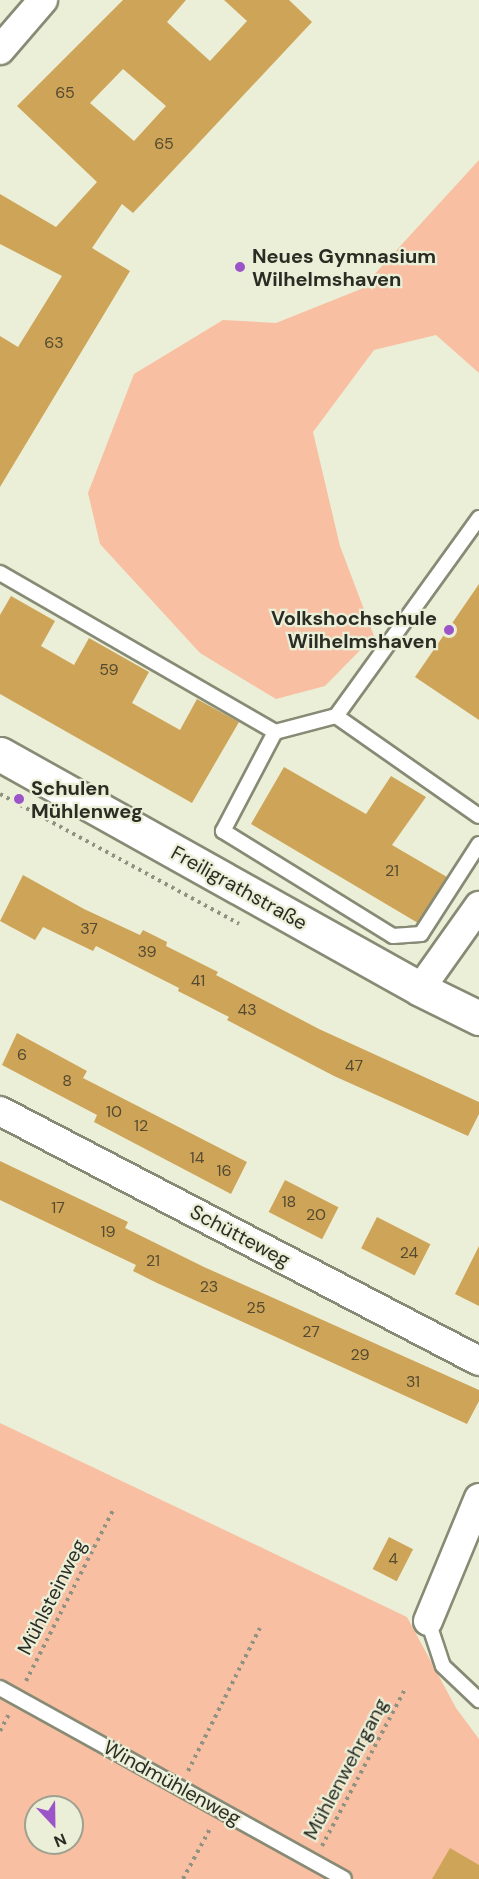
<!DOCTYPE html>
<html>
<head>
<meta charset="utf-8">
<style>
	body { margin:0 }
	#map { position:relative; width:479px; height:1879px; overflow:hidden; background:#ebefd7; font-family:"DM Sans",sans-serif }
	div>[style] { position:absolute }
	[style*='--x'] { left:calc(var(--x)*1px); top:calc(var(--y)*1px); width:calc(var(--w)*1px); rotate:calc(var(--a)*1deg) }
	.green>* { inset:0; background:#f8bfa2 }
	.building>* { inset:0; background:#cea558; transform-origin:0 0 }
	.path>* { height:4px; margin-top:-2px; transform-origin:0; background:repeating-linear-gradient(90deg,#8f9281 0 3px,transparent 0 7.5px) }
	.roads { filter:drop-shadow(2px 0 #878b75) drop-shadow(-2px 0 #878b75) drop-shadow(0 2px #878b75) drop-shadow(0 -2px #878b75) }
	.service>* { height:14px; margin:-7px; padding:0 7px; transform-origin:7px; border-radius:7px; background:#fff }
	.minor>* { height:28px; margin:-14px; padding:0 14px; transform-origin:14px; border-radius:14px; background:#fff }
	.tertiary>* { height:33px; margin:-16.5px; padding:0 16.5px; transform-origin:16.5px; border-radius:16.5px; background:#fff }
	.dots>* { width:16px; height:16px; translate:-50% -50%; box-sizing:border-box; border:3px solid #ebefd7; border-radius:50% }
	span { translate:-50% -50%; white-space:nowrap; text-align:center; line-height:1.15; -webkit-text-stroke:4.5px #ebefd7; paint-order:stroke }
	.number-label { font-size:16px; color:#544a30 }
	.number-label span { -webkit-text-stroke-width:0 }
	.poi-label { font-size:20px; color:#2b2c23; font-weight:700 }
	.left { translate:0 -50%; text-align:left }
	.right { translate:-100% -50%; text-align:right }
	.street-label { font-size:20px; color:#2b2c23 }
	.north { position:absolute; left:24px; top:1795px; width:60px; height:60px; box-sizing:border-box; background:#ebefd7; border:2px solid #9ea18f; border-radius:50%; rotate:158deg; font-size:16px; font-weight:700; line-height:24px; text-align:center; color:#2b2c23 }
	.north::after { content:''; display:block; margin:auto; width:21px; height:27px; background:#9b55c8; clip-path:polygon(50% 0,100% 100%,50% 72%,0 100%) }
</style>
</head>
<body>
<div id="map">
	<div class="green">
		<div style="clip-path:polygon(479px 160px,479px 373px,436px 335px,374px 350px,313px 432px,340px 546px,374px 636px,325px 686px,276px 699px,200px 653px,100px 544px,88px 493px,134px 374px,223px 320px,276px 323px,361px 289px)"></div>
		<div style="clip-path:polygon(evenodd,0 1423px,407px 1617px,456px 1708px,479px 1739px,479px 1879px,0 1879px,0 1423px,36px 1807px,72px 1807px,72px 1843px,36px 1843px,36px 1807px)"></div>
	</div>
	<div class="building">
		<div style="clip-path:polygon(evenodd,123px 0,186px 0,167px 22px,210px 61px,247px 21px,224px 0,289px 0,312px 22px,133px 213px,122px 204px,92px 248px,130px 271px,0 487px,0 336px,18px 347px,62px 276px,0 244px,0 194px,56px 227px,97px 182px,17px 106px,123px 0,123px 69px,166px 106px,134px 141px,90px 103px,123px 69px)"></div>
		<div style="clip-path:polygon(479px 584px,479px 720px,415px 677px)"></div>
		<div style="clip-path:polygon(11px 596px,55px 621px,41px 646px,74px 665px,89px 638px,149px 672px,132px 703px,180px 730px,197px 699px,239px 722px,192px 803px,0 694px,0 615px)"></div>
		<div style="clip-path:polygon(284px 767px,366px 814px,391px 776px,426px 797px,392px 845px,447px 877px,418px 923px,251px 824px)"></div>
		<div style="clip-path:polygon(23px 875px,84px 909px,140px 935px,143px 930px,167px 942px,166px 946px,218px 972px,216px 975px,319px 1029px,479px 1102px,479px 1114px,468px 1136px,334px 1076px,227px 1020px,229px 1017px,178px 991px,179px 988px,96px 946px,93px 951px,43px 927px,35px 940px,0 921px)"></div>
		<div style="clip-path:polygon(17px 1033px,87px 1071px,83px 1078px,247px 1162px,231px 1194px,94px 1122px,97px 1115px,2px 1065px)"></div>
		<div style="clip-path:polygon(0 1161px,128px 1222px,125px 1228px,204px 1267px,479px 1390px,479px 1401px,467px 1424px,157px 1283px,133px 1271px,136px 1265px,0 1200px)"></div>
		<div style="left:285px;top:1180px;width:60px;height:36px;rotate:27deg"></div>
		<div style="left:377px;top:1217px;width:60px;height:35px;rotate:27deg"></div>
		<div style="clip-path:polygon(479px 1246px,479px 1306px,455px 1294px)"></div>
		<div style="left:389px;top:1537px;width:27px;height:36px;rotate:27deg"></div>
		<div style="clip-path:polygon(450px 1848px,479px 1865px,479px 1879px,432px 1879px)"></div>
	</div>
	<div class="path">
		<div style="--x:0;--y:794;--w:272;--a:28.5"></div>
		<div style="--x:26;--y:1681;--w:194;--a:-63"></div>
		<div style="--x:0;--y:1731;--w:19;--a:-62"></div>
		<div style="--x:188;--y:1771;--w:160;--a:-63.3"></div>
		<div style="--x:322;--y:1846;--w:178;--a:-62.1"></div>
		<div style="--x:183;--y:1879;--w:59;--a:-61.7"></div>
	</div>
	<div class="roads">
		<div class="service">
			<div style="--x:479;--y:518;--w:244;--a:125.8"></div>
			<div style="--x:336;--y:716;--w:174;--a:35"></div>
			<div style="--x:0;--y:573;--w:318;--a:30"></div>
			<div style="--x:275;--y:732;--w:112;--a:117.7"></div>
			<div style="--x:223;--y:831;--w:200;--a:31.7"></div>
			<div style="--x:393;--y:936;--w:28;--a:-4"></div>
			<div style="--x:421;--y:934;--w:107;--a:-57.2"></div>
			<div style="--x:275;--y:732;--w:63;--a:-14.7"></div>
			<div style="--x:428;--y:1621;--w:47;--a:71.6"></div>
			<div style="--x:443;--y:1666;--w:50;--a:43.4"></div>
			<div style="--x:0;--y:1688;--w:393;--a:29"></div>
		</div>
		<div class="minor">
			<div style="--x:0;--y:50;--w:66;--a:-49.3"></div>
			<div style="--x:420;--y:989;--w:102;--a:-54.6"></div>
			<div style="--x:0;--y:1111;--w:540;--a:27.56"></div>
			<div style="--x:428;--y:1621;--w:133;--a:-67.5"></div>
		</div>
		<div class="tertiary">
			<div style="--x:0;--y:754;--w:481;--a:29.2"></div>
			<div style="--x:420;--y:989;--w:66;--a:26.2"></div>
		</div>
	</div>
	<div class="dots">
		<div style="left:240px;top:267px;background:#9b55c8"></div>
		<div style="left:449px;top:630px;background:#9b55c8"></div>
		<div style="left:19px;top:799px;background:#9b55c8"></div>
	</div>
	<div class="number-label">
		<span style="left:65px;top:93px">65</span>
		<span style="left:164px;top:144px">65</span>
		<span style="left:54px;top:343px">63</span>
		<span style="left:109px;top:670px">59</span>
		<span style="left:392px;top:871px">21</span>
		<span style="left:89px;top:929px">37</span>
		<span style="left:147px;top:952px">39</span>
		<span style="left:198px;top:981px">41</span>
		<span style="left:247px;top:1010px">43</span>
		<span style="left:22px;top:1055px">6</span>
		<span style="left:354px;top:1066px">47</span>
		<span style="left:67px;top:1081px">8</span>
		<span style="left:114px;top:1112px">10</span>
		<span style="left:141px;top:1126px">12</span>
		<span style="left:197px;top:1158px">14</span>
		<span style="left:224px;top:1171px">16</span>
		<span style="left:289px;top:1202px">18</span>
		<span style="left:58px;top:1208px">17</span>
		<span style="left:316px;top:1215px">20</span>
		<span style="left:108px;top:1232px">19</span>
		<span style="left:409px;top:1253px">24</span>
		<span style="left:153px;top:1261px">21</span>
		<span style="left:209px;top:1287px">23</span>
		<span style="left:256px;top:1308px">25</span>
		<span style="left:311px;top:1332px">27</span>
		<span style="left:360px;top:1355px">29</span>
		<span style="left:413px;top:1382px">31</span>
		<span style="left:393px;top:1559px">4</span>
	</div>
	<div class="poi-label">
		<span class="left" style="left:252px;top:268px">Neues Gymnasium<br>Wilhelmshaven</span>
		<span class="right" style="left:437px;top:630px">Volkshochschule<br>Wilhelmshaven</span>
		<span class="left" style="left:31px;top:800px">Schulen<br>Mühlenweg</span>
	</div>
	<div class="street-label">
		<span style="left:239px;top:888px;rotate:29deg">Freiligrathstraße</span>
		<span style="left:240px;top:1236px;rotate:28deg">Schütteweg</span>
		<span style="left:52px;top:1597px;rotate:-63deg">Mühlsteinweg</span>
		<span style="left:346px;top:1769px;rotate:-62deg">Mühlenwehrgang</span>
		<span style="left:172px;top:1783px;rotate:29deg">Windmühlenweg</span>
	</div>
	<div class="north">N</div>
</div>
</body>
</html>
